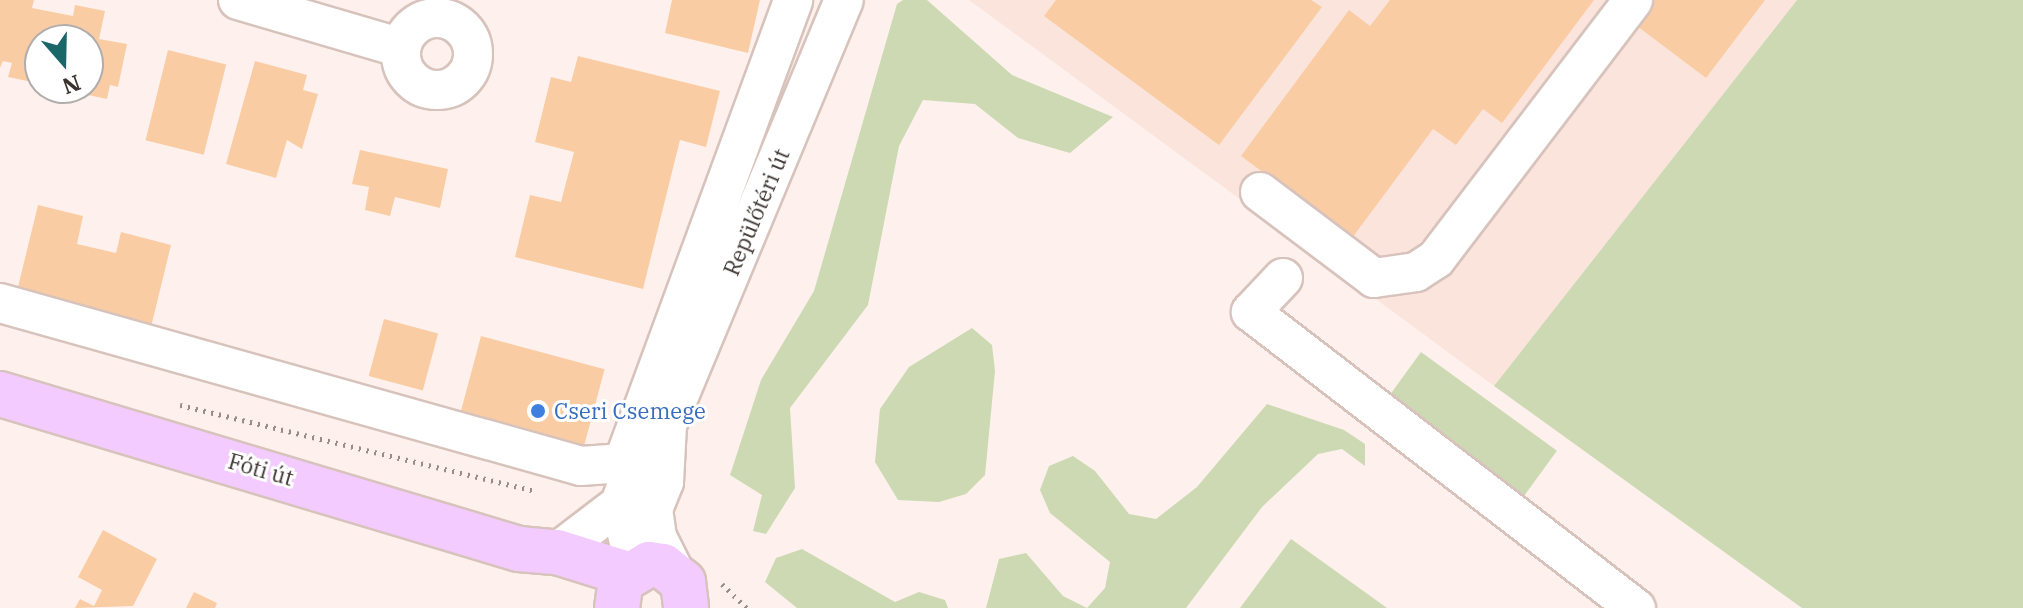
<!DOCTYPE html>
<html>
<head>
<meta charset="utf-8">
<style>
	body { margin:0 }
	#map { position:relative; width:2023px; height:608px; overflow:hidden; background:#fef1ed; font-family:"IBM Plex Serif",serif }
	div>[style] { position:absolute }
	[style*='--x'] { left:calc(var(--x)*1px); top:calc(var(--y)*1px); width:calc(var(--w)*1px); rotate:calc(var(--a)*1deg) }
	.built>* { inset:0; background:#fbe4db }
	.green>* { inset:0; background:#ccd9b2; transform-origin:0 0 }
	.building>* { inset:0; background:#facca3; transform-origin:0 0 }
	.path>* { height:5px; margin-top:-2.5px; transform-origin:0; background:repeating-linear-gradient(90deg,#968c88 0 2px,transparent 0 8px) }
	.roads { filter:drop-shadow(2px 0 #d7c3bc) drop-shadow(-2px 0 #d7c3bc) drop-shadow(0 2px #d7c3bc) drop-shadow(0 -2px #d7c3bc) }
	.minor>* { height:38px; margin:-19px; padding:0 19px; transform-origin:19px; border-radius:19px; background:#fff }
	.minor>.ring { margin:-19px; padding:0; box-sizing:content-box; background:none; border:38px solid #fff; border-radius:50% }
	.major>* { height:44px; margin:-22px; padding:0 22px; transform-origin:22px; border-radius:22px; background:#f3cbff }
	.dots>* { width:22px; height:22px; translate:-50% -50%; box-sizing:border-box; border:4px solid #fff; border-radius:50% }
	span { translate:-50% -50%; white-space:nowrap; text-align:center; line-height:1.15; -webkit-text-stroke:6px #fff; paint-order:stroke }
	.street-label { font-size:22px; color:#3a322f }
	.shop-label { font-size:22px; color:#366cbe }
	.left { translate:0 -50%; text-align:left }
	.north { position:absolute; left:24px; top:24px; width:80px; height:80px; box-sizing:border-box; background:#fff; border:2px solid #b0adac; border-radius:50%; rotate:160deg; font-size:22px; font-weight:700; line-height:32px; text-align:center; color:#3a322f }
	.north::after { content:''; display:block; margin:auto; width:28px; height:36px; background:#1a676a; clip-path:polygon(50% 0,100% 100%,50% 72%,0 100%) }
</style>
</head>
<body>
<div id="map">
	<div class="built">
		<div style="clip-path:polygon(969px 0,1797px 0,1494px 386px)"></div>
	</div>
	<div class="green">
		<div style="clip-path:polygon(903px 0,927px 0,1012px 75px,1113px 117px,1070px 153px,1018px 138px,975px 104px,923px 100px,899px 146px,868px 305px,790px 408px,795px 488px,766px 534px,753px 531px,762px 495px,730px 475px,761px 380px,814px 291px,897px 4px)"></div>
		<div style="clip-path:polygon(1797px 0,2023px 0,2023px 608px,1802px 608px,1494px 386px)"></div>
		<div style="clip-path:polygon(972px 328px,992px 345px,995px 371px,985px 475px,966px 494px,939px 502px,898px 500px,875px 462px,880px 409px,909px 367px)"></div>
		<div style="left:1421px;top:352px;width:168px;height:67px;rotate:36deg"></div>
		<div style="clip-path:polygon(1267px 404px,1344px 430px,1365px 444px,1365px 466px,1342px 449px,1318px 454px,1262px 507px,1186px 608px,986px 608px,999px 559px,1026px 553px,1063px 596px,1087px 608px,1105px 588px,1110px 562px,1050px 513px,1040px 490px,1049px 466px,1073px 456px,1095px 471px,1129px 514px,1156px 519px,1197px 487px)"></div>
		<div style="clip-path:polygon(1291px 539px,1387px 608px,1240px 608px)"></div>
		<div style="clip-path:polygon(802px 549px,895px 602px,919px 592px,945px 600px,948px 608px,797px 608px,765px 582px,776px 558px)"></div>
	</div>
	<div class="building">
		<div style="clip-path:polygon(0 0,34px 0,32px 8px,73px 16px,75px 5px,105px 11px,99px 39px,127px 44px,118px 87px,110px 85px,107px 99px,88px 95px,88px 40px,40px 40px,37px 83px,8px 77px,12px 63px,3px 61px,0 68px)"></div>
		<div style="clip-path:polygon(672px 0,760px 0,748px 53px,665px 33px)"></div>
		<div style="clip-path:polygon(1056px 0,1311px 0,1322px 7px,1219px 145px,1044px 16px)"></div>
		<div style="clip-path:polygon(1390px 0,1594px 0,1502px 123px,1483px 109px,1456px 145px,1433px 129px,1352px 238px,1241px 156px,1349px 10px,1370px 26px)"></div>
		<div style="clip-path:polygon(1650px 0,1765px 0,1706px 78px,1633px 23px)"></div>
		<div style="left:168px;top:50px;width:60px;height:93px;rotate:14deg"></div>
		<div style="clip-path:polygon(578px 56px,720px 91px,706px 147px,680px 140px,643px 289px,515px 257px,530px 195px,561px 202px,574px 152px,535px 142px,551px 77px,571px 82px)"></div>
		<div style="clip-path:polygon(255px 61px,307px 75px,303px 90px,318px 94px,302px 149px,287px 140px,276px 178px,226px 164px)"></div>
		<div style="clip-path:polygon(360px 150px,448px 169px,440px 208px,395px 197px,390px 216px,365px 210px,369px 187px,352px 184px)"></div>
		<div style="clip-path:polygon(38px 205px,83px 216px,77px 244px,116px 253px,121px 232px,171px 245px,151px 327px,16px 295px)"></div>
		<div style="left:384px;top:319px;width:56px;height:59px;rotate:15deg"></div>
		<div style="left:481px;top:336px;width:128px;height:82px;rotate:15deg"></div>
		<div style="clip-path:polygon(103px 530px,157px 559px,133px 606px,75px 608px,80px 599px,94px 606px,102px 590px,78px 577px)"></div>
		<div style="clip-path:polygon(194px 592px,217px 603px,215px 608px,186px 608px)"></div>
	</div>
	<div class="path">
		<div style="--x:180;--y:405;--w:365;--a:13.6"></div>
		<div style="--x:722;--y:584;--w:35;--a:44"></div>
	</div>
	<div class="roads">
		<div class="minor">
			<div style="--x:238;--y:0;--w:168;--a:16.3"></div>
			<div class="ring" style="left:401px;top:18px;width:34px;height:34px"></div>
			<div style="--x:1260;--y:192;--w:143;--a:37"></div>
			<div style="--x:1374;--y:278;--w:42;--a:-8.1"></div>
			<div style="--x:1416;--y:272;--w:24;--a:-33"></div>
			<div style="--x:1436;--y:259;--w:325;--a:-52.7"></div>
			<div style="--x:1283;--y:278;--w:47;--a:133.3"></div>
			<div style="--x:1251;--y:312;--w:486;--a:37.6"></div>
			<div style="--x:0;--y:303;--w:603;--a:15.67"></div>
			<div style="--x:581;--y:466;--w:42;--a:-4.1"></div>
			<div style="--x:623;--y:463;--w:493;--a:-69.8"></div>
			<div style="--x:667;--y:425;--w:57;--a:93"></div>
			<div style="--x:664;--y:482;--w:29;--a:112"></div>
			<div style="--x:653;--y:509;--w:28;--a:82"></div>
			<div style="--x:657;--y:537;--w:40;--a:63.4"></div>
			<div style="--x:557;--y:552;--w:79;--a:-37.3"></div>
			<div style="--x:635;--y:568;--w:66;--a:-103.2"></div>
			<div style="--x:620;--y:504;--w:39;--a:-71"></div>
			<div style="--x:633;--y:467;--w:54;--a:-51"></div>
			<div style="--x:667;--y:425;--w:460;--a:-67.4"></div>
		</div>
		<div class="major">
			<div style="--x:0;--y:394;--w:542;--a:16.63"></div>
			<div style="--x:519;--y:549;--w:38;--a:5"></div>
			<div style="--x:557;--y:552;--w:73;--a:17.4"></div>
			<div style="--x:617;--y:608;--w:27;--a:-82"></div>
			<div style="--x:621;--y:581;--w:33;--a:-31"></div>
			<div style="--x:649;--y:564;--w:14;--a:8"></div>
			<div style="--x:663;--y:566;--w:26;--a:39"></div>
			<div style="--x:683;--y:582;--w:26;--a:83"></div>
		</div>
	</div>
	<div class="dots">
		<div style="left:538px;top:411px;background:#3f7fe0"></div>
	</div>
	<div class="street-label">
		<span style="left:756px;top:212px;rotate:-67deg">Repülőtéri út</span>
		<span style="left:261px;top:469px;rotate:16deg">Fóti út</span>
	</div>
	<div class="shop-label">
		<span class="left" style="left:554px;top:411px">Cseri Csemege</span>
	</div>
	<div class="north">N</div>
</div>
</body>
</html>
